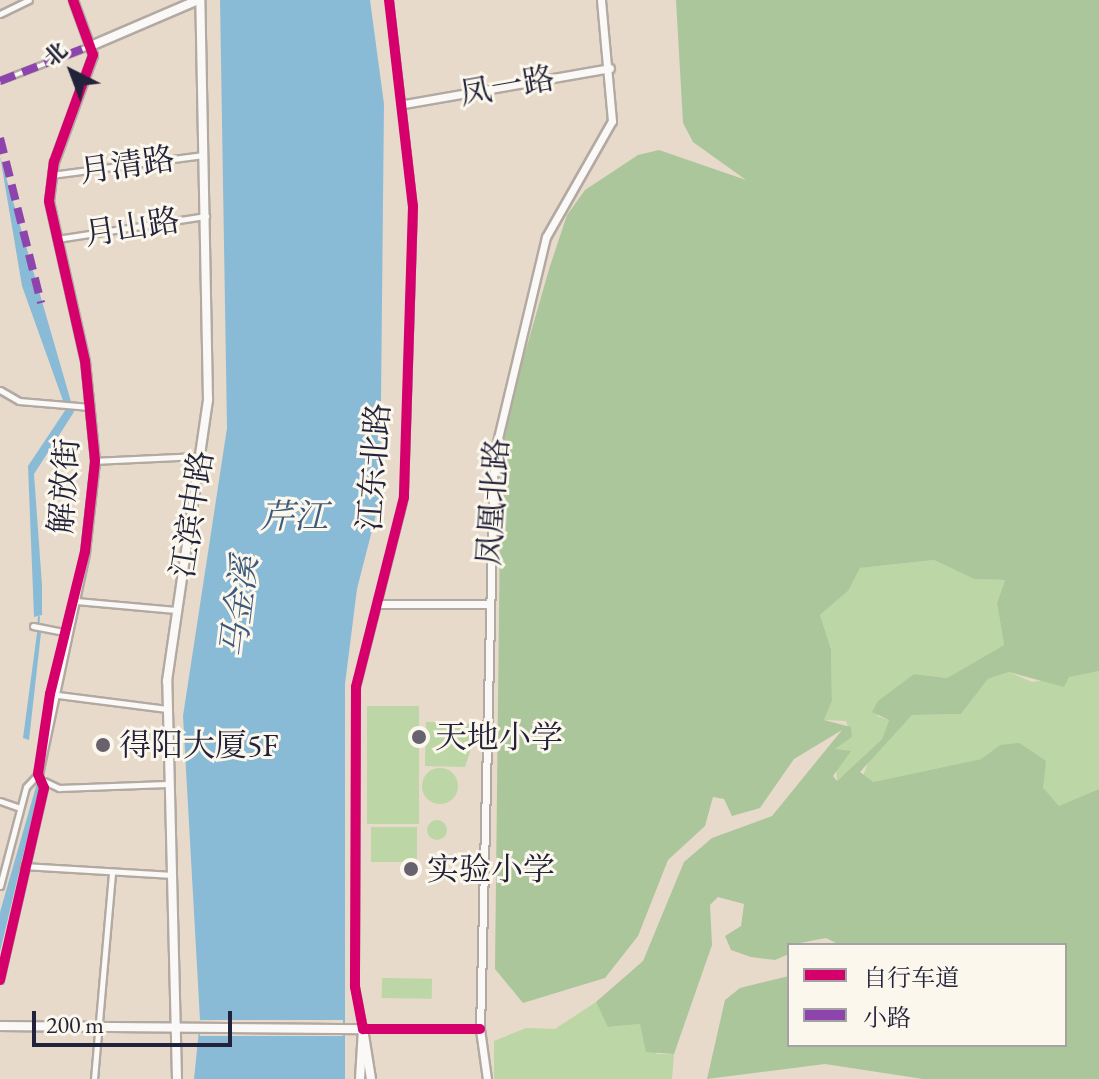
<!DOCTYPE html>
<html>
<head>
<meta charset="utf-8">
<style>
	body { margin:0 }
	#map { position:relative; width:1099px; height:1079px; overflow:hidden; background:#e7dacb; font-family:"EB Garamond","Noto Serif SC",serif }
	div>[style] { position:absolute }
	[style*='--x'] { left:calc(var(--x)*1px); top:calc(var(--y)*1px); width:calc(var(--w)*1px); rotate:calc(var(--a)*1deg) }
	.green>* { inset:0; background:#bcd6a5; transform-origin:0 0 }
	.round { border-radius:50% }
	.forest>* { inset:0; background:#abc69b }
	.water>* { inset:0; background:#8abbd6 }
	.pier>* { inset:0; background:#e7dacb; transform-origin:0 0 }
	.stream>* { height:2px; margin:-1px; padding:0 1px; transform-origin:1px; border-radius:1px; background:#8abbd6 }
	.roads { filter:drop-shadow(2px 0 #b2aaa2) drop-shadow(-2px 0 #b2aaa2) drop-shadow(0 2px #b2aaa2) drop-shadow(0 -2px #b2aaa2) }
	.pedestrian>* { height:4px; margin:-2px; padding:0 2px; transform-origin:2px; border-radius:2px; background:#fbf9f7 }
	.minor>* { height:5px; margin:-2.5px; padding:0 2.5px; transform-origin:2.5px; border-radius:2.5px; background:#fbf9f7 }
	.tertiary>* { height:7px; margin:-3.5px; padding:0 3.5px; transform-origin:3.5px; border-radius:3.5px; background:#fbf9f7 }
	.secondary>* { height:8px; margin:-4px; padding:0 4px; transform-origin:4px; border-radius:4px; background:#fbf9f7 }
	.quiet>* { height:8px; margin-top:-4px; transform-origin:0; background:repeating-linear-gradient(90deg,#8e44ad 0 16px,transparent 0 24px) }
	.cycleway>* { height:10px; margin:-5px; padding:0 5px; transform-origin:5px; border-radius:5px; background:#d6006c }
	.dots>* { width:22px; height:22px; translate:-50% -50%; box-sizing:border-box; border:4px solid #fbf7ec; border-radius:50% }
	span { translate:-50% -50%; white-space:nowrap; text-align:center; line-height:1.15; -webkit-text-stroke:6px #fbf7ec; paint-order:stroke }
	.street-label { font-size:32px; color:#22223b }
	.poi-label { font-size:32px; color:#22223b }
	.left { translate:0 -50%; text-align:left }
	.water-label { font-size:34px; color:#3c5a7b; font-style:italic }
	.legend { position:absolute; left:787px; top:943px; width:280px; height:104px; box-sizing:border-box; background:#fbf7ec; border:2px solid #a4a2a5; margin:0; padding:10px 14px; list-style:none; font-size:24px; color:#22223b }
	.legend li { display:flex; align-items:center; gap:16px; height:40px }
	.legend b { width:40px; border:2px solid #a4a2a5 }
	.north { position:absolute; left:32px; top:32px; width:80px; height:80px; -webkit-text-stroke:6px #fbf7ec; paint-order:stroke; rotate:318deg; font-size:22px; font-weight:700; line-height:32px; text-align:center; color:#22223b }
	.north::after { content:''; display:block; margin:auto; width:28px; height:36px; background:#22223b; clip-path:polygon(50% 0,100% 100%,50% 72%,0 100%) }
	.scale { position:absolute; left:32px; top:1011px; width:200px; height:36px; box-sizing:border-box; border:4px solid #22223b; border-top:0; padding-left:10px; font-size:24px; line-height:28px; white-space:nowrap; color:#22223b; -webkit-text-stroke:6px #fbf7ec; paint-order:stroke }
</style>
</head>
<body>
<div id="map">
	<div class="green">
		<div style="clip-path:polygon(934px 560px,974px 579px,1005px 580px,997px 603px,1004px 645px,947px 678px,914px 674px,879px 701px,877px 716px,889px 720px,882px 739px,837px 781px,835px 749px,851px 737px,846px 721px,824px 720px,832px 701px,831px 649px,820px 615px,849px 590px,860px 568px)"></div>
		<div style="clip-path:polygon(1099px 671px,1099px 789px,1075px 800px,1059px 806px,1000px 745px,981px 759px,873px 782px,862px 778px,871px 756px,912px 715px,961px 714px,988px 679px,1009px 672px,1032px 682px)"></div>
		<div style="left:367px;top:706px;width:52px;height:118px"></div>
		<div style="clip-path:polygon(426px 722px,479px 724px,465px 767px,425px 766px)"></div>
		<div class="round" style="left:422px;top:768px;width:36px;height:36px"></div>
		<div class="round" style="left:427px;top:820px;width:20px;height:20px"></div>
		<div style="left:371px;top:827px;width:46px;height:35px"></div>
		<div style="left:382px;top:978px;width:50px;height:20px;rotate:1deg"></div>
		<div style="clip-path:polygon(596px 1002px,609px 1027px,640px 1024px,657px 1054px,674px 1054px,672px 1079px,494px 1079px,494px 1041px,526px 1028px,555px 1029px)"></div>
	</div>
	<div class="forest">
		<div style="clip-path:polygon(evenodd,676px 0,1099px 0,1099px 671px,1069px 677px,1064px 687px,1009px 672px,988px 679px,961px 714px,912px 715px,860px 772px,873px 782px,981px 759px,1000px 745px,1019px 743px,1046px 761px,1043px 788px,1059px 806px,1099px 789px,1099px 1079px,923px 1079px,825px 1064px,707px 1079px,725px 1000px,740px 988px,789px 976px,789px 1045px,1065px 1045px,1065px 945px,840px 945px,826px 938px,789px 945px,789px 954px,775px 960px,751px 957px,731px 950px,725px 936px,741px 926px,744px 904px,718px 897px,710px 905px,712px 945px,674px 1054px,646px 1052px,640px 1024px,608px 1027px,596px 1002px,643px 961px,684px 862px,712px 838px,772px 816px,842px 730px,794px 759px,760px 808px,732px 816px,724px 799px,713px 797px,705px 826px,668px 860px,638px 936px,605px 978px,523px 1003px,495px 969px,501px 436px,550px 266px,567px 215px,585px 190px,638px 155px,659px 150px,746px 180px,693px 142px,683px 123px,676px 0,934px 560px,974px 579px,1005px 580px,997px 603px,1004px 645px,947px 678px,914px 674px,878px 701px,872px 712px,889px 720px,882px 739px,837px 781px,833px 776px,851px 751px,835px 749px,852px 737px,851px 727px,824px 720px,832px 701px,831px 649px,820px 615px,849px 590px,860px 568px,934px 560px)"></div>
	</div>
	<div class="water">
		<div style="clip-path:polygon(220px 0,370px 0,384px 104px,380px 499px,357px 589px,345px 684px,345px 1079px,194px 1079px,200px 1020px,183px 716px,227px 428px)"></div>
		<div style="clip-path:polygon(0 156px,74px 412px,34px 474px,42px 585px,42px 615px,34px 617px,28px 466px,66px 409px,22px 286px)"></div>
		<div style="clip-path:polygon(37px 633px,41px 633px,29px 740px,23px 738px)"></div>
		<div style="clip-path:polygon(37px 783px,39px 789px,0 952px,0 912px)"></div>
	</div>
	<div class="pier">
		<div style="left:200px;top:1020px;width:143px;height:16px"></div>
	</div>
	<div class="stream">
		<div style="--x:38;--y:634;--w:17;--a:-87"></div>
	</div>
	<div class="roads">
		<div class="pedestrian">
			<div style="--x:0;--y:81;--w:97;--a:-21"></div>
		</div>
		<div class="minor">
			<div style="--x:389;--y:0;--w:207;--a:83.4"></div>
			<div style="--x:413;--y:206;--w:291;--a:91.8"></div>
			<div style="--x:404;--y:497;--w:196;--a:104.2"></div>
			<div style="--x:356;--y:687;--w:300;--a:90.2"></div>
			<div style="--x:355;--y:987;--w:43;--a:79.2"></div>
			<div style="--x:363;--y:1029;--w:117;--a:0"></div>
			<div style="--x:0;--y:14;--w:32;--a:-26"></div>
			<div style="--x:51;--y:175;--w:152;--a:-7.5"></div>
			<div style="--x:57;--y:239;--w:151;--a:-8.8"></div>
			<div style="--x:0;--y:390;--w:22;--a:30"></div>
			<div style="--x:19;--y:401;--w:71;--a:4.8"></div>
			<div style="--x:95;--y:461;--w:107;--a:-2.7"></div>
			<div style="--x:76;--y:601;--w:100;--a:5.1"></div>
			<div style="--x:33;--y:626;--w:32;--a:11"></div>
			<div style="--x:50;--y:694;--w:118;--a:7.3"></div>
			<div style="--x:44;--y:781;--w:17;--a:25"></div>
			<div style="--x:59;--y:788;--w:108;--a:-2.1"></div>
			<div style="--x:0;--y:801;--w:21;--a:19"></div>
			<div style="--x:23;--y:866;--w:150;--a:3.4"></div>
			<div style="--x:0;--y:886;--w:102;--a:-75.3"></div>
			<div style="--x:26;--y:787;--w:18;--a:-47"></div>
			<div style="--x:0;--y:980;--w:197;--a:-77.1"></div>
			<div style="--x:44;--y:788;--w:15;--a:-113"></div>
			<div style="--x:94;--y:1079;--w:207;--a:-85"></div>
		</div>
		<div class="tertiary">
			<div style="--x:404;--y:104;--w:209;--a:-9.9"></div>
			<div style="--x:379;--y:604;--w:109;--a:0"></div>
			<div style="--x:38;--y:774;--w:227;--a:-78"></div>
			<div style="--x:85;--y:552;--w:92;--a:-83.7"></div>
			<div style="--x:95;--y:461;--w:100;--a:-95.7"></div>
			<div style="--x:85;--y:361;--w:164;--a:-102.7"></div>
			<div style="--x:49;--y:201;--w:39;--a:-83"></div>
			<div style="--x:54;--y:162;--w:114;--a:-70"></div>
			<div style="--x:93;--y:55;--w:59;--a:-110"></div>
			<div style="--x:487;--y:1079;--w:50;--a:-98"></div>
			<div style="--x:480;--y:1029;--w:574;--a:-88.6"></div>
			<div style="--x:494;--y:455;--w:224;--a:-76.6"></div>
			<div style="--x:546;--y:237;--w:133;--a:-60.4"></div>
			<div style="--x:612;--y:121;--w:121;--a:-95.2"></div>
		</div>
		<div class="secondary">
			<div style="--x:93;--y:45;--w:114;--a:-23.2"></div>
			<div style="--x:0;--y:1026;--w:363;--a:0.5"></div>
			<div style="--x:363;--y:1029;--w:51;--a:80.9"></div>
			<div style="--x:177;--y:1079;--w:398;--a:-91.4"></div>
			<div style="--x:167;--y:681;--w:284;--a:-81.7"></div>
			<div style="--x:208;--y:400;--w:400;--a:-91.1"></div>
			<div style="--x:360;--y:1079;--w:50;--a:-86.6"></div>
		</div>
	</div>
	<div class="quiet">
		<div style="--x:0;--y:81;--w:100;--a:-21.2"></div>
		<div style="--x:0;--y:138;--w:170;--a:76"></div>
	</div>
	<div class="cycleway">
		<div style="--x:389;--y:0;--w:207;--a:83.4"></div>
		<div style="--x:413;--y:206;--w:291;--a:91.8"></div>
		<div style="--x:404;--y:497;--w:196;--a:104.2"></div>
		<div style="--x:356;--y:687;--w:300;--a:90.2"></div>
		<div style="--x:355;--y:987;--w:43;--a:79.2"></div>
		<div style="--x:363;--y:1029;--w:117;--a:0"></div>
		<div style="--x:0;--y:980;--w:197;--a:-77.1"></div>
		<div style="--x:44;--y:788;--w:15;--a:-113"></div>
		<div style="--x:38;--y:774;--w:81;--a:-81.5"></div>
		<div style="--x:50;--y:694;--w:146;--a:-76.2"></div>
		<div style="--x:85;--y:552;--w:92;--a:-83.7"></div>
		<div style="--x:95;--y:461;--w:100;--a:-95.7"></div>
		<div style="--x:85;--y:361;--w:164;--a:-102.7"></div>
		<div style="--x:49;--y:201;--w:39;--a:-83"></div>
		<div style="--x:54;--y:162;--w:114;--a:-70"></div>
		<div style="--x:93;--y:55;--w:59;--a:-110"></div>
	</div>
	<div class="dots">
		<div style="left:419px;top:737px;background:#67626d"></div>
		<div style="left:103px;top:745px;background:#67626d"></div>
		<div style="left:411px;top:869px;background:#67626d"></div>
	</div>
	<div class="street-label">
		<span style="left:507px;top:86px;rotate:-10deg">凤一路</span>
		<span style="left:127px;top:165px;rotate:-8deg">月清路</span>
		<span style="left:132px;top:227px;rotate:-9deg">月山路</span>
		<span style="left:374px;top:467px;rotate:-86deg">江东北路</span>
		<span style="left:64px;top:486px;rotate:-86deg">解放街</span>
		<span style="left:493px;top:502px;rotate:-86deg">凤凰北路</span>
		<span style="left:192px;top:514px;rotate:-81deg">江滨中路</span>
	</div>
	<div class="poi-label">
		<span class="left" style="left:435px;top:737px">天地小学</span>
		<span class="left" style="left:119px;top:745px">得阳大厦5F</span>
		<span class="left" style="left:427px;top:869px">实验小学</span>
	</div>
	<div class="water-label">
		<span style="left:294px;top:517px">芹江</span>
		<span style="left:239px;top:607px;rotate:-83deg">马金溪</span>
	</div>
	<ul class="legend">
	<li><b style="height:10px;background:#d6006c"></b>自行车道</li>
	<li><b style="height:10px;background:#8e44ad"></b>小路</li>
	</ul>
	<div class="north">北</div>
	<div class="scale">200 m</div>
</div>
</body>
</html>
